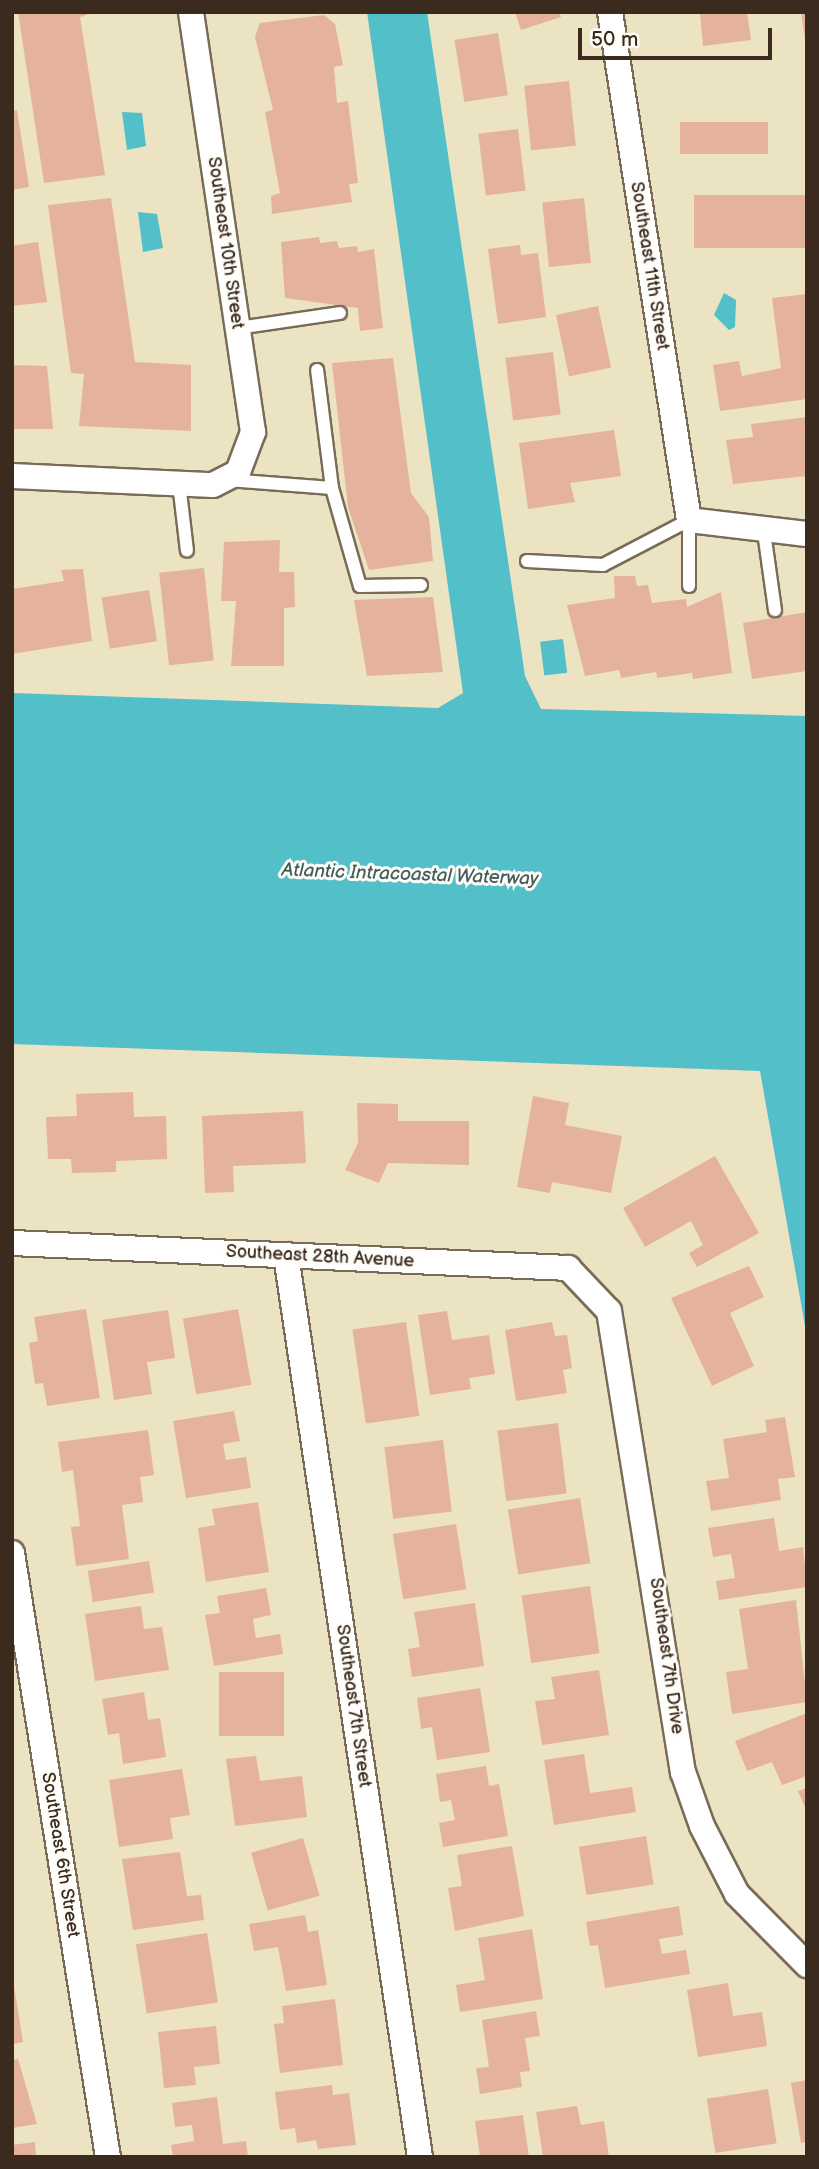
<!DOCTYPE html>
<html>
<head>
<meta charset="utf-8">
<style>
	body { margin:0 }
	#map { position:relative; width:819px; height:2169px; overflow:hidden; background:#ebe3c2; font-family:"Balsamiq Sans",sans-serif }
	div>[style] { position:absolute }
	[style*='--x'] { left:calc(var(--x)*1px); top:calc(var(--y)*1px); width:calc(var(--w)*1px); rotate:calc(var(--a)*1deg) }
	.water>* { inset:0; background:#52bfc9; transform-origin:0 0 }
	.building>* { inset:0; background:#e5b29e; transform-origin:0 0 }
	.roads { filter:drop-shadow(2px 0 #796b57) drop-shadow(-2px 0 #796b57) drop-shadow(0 2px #796b57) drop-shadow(0 -2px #796b57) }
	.service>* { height:12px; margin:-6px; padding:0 6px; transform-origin:6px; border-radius:6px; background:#fff }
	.minor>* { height:24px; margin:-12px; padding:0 12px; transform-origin:12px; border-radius:12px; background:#fff }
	span { translate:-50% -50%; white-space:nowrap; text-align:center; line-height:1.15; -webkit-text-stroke:6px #fdfcf7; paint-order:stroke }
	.street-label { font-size:18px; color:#3b2a1e }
	.water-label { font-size:19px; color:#435e5a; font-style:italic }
	.frame { position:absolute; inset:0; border:14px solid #3b2a1e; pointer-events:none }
	.scale { position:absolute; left:578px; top:28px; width:194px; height:32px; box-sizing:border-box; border:4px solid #3b2a1e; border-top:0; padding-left:9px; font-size:21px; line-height:24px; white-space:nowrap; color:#3b2a1e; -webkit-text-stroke:5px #fdfcf7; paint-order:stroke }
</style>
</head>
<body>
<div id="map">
	<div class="water">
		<div style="clip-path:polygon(367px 12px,427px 12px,525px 676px,541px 709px,807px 716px,807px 1337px,760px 1071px,12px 1044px,12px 693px,438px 708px,463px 693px)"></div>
		<div style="clip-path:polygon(122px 112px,142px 113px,146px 146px,127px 150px)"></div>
		<div style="clip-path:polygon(138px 212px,157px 214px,163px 248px,143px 252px)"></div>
		<div style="clip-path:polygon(724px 293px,736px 300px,735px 327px,729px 330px,714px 315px)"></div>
		<div style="left:563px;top:639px;width:34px;height:23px;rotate:83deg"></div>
	</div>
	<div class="building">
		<div style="clip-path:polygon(18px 12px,95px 12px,80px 17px,105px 175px,44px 183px)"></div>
		<div style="clip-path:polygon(515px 12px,559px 12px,561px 17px,521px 30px)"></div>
		<div style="clip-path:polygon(700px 12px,747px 12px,751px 40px,703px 46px)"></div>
		<div style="clip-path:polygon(801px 12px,807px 12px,807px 40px,805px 40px)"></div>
		<div style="clip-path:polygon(324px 15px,335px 24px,343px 65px,334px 67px,337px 103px,348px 101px,358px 183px,349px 184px,352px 202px,272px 214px,271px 196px,280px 193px,265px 112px,273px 110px,255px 37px,260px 23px)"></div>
		<div style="left:498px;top:33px;width:63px;height:44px;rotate:81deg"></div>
		<div style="left:569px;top:81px;width:65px;height:45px;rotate:84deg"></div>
		<div style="clip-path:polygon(17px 110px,29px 187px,12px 190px,12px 111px)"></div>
		<div style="left:768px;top:122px;width:32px;height:88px;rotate:90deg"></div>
		<div style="left:518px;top:129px;width:62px;height:40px;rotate:83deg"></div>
		<div style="left:807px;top:195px;width:53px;height:113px;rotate:90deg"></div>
		<div style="clip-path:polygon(111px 198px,135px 362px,191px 365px,191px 431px,79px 426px,84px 374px,71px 373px,48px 205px)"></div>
		<div style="left:584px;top:198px;width:65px;height:42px;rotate:84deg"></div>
		<div style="clip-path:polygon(319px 237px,320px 243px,337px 241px,339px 248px,357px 246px,358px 252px,374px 249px,383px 328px,360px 331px,358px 308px,285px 298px,281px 242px)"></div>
		<div style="clip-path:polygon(38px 242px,47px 302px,12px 306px,12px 246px)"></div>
		<div style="clip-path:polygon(520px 245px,521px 255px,538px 253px,546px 317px,498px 324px,488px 249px)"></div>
		<div style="clip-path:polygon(807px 294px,807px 399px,720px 411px,713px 365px,739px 361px,742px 376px,781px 368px,772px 298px)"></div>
		<div style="left:598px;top:306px;width:63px;height:43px;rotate:78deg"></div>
		<div style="left:553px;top:352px;width:63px;height:48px;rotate:83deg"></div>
		<div style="clip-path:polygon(393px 358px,411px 493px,429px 517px,433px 561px,369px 570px,348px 507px,332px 363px)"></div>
		<div style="clip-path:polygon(12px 365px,47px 366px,53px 429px,12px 429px)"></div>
		<div style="clip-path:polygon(807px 417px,807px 476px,733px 484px,726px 440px,753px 437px,751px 424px)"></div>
		<div style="clip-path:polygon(614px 430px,621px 476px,570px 483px,575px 502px,528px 509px,519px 443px)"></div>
		<div style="clip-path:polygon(280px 540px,279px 572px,294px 572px,295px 607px,284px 608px,284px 666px,231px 666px,236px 601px,221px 601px,224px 542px)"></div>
		<div style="left:204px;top:568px;width:93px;height:45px;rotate:84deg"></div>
		<div style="clip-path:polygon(83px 569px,92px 641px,12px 654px,12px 589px,64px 581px,61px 570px)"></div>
		<div style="clip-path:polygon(614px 576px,635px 576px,637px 586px,648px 585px,652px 603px,686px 599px,687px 607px,721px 592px,732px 673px,693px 679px,692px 673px,657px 678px,656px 672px,621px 678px,619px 670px,585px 676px,567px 605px,615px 598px)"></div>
		<div style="left:149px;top:590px;width:52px;height:48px;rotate:81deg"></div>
		<div style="clip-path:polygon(433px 597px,443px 672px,367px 676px,354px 600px)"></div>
		<div style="clip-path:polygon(807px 612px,807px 671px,752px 679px,743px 623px)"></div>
		<div style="clip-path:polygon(133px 1092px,134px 1117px,166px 1116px,167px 1159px,116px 1161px,116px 1172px,72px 1173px,71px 1159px,48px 1159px,46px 1117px,77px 1116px,76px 1094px)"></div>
		<div style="clip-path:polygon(533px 1096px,569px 1103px,565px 1125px,622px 1136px,611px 1193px,552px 1182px,550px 1193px,517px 1187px)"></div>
		<div style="clip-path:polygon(357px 1103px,398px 1104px,398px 1121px,469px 1121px,469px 1165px,388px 1163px,379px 1183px,345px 1170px,358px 1143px)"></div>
		<div style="clip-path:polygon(303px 1111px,306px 1163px,233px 1166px,234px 1192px,205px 1193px,202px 1116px)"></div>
		<div style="clip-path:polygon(715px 1156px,759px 1233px,697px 1267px,689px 1253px,703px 1245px,691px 1221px,645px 1247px,623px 1208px)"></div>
		<div style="clip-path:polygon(749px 1266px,764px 1297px,730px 1313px,754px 1366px,712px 1386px,671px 1298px)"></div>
		<div style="clip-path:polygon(86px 1309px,100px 1398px,47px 1406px,43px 1383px,35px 1384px,29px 1343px,38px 1341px,34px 1317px)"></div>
		<div style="left:238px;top:1309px;width:77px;height:56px;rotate:80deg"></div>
		<div style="clip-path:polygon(168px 1310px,175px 1358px,147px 1362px,152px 1394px,114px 1400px,102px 1320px)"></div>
		<div style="clip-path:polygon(447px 1311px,452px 1340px,489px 1335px,495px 1374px,469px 1378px,471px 1389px,430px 1395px,418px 1315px)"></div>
		<div style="left:406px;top:1322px;width:95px;height:54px;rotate:82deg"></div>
		<div style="clip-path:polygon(552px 1322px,555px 1336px,567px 1335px,572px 1368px,563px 1370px,567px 1393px,516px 1401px,505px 1330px)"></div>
		<div style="clip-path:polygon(234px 1411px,240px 1441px,223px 1444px,226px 1460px,246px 1457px,251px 1488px,186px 1498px,173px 1421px)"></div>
		<div style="clip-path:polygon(785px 1417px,795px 1477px,778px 1479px,781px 1500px,711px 1511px,706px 1481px,729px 1478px,723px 1439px,767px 1432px,765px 1420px)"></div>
		<div style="left:558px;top:1423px;width:71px;height:61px;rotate:83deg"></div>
		<div style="clip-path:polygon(148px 1430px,154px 1475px,140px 1477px,143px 1502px,122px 1505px,129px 1559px,76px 1566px,71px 1527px,80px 1526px,73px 1470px,62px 1472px,58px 1442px)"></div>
		<div style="left:443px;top:1440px;width:72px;height:59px;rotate:83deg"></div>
		<div style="left:580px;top:1498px;width:66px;height:73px;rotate:81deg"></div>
		<div style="clip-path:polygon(258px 1502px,269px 1572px,206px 1582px,198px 1528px,215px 1525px,212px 1509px)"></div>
		<div style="clip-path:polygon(774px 1518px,779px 1551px,803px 1547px,807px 1587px,719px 1600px,716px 1581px,735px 1578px,731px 1554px,713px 1557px,708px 1528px)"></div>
		<div style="left:456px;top:1524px;width:66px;height:64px;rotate:81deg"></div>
		<div style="left:149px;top:1561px;width:32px;height:62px;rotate:81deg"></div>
		<div style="left:590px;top:1586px;width:68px;height:69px;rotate:82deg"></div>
		<div style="clip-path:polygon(266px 1588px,271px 1615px,253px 1619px,256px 1638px,280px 1634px,283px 1654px,214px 1666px,205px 1615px,220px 1613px,217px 1596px)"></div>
		<div style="clip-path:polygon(796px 1600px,807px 1702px,732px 1714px,726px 1672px,748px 1669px,739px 1609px)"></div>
		<div style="clip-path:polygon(475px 1603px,484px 1666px,412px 1677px,408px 1649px,420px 1647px,414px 1612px)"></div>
		<div style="clip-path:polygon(141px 1606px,144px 1629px,162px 1627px,169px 1670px,95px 1681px,85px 1614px)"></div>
		<div style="clip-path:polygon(599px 1670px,609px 1735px,542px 1745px,535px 1701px,555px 1699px,551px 1677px)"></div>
		<div style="left:284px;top:1672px;width:64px;height:65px;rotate:90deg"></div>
		<div style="clip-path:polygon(480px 1688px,490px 1752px,437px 1760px,432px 1727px,421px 1729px,417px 1698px)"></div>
		<div style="clip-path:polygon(144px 1692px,148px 1720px,160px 1718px,166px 1757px,123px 1764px,119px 1733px,108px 1735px,102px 1699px)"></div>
		<div style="clip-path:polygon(807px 1713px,807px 1776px,782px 1785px,772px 1762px,747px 1771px,735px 1741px)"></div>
		<div style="clip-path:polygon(584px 1754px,590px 1793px,632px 1787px,636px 1812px,554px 1825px,544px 1760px)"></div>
		<div style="clip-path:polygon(256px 1756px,260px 1781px,302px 1776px,307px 1817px,235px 1826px,226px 1759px)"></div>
		<div style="clip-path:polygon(486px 1766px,489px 1786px,499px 1784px,508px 1836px,443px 1847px,439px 1823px,455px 1820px,451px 1800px,440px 1802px,436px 1774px)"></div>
		<div style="clip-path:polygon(182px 1769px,190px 1815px,170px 1818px,173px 1839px,119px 1847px,109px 1780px)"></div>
		<div style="clip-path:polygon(807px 1788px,807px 1812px,798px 1791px)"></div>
		<div style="left:646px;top:1836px;width:49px;height:68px;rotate:81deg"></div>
		<div style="left:303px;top:1838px;width:60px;height:54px;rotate:74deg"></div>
		<div style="clip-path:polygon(512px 1846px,524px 1916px,455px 1931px,448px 1888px,462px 1886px,457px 1855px)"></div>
		<div style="clip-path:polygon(180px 1852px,187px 1896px,201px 1895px,204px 1920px,133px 1930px,122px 1859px)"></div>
		<div style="clip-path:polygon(679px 1906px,683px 1935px,659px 1939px,662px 1954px,686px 1950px,690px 1974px,605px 1988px,598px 1945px,590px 1946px,586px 1922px)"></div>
		<div style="clip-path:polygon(305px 1915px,308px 1932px,318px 1930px,327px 1985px,286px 1991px,278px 1947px,254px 1951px,249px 1924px)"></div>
		<div style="clip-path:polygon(532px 1929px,543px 1999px,460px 2012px,456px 1985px,485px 1980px,478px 1938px)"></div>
		<div style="left:207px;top:1933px;width:70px;height:72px;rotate:81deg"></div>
		<div style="clip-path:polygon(728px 1983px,733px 2016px,762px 2012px,767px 2046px,698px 2057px,687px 1990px)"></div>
		<div style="clip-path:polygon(14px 1986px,23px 2042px,12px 2044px,12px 1987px)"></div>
		<div style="clip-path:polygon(335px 1999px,343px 2065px,280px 2073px,274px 2024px,284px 2023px,282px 2006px)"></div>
		<div style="clip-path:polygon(536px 2011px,540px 2036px,525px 2038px,530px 2071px,520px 2072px,522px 2087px,480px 2094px,476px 2068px,489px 2067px,482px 2020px)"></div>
		<div style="clip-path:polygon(216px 2026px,220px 2064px,194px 2067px,196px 2085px,164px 2088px,158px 2032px)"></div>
		<div style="clip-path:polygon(18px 2059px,37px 2124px,12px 2128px,12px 2060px)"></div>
		<div style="clip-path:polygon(807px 2080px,807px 2142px,801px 2143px,791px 2083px)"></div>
		<div style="clip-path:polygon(332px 2085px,333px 2095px,349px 2093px,356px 2145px,318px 2149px,316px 2140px,297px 2143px,295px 2128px,280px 2130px,275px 2092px)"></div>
		<div style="left:768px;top:2089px;width:55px;height:62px;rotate:81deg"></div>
		<div style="clip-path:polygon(217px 2097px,223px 2144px,246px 2141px,248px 2157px,173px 2157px,171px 2145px,194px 2141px,192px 2125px,175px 2127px,172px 2103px)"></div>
		<div style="clip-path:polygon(577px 2106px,581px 2125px,604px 2121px,609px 2157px,543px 2157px,536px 2112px)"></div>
		<div style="clip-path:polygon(523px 2115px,529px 2157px,480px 2157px,475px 2121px)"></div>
		<div style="clip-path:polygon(35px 2142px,36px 2157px,12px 2157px,12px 2145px)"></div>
	</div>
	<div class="roads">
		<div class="service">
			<div style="--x:238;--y:328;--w:103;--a:-8.4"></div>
			<div style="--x:228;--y:480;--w:104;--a:4.4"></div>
			<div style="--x:332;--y:488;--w:119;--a:-97.2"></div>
			<div style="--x:179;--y:483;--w:68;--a:83.3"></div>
			<div style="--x:332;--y:488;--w:102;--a:74.1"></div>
			<div style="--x:360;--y:586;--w:61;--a:-0.9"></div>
			<div style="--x:764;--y:532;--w:79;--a:82"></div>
			<div style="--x:527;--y:561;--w:76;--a:3"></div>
			<div style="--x:603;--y:565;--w:97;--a:-27.6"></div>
			<div style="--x:689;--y:520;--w:66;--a:90"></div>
		</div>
		<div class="minor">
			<div style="--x:610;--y:12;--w:514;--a:81.16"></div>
			<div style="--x:689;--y:520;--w:119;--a:6.8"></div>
			<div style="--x:12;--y:476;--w:201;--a:2.6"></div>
			<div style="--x:213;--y:485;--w:28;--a:-27"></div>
			<div style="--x:238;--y:472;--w:43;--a:-69.4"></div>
			<div style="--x:253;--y:432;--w:425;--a:-98.4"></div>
			<div style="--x:12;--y:1243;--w:557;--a:2.57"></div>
			<div style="--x:568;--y:1268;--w:59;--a:46.4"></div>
			<div style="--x:609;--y:1311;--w:467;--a:80.9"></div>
			<div style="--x:683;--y:1772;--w:57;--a:70.6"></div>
			<div style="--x:702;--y:1826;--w:76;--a:62.8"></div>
			<div style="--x:737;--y:1894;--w:100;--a:45.4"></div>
			<div style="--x:286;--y:1255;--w:912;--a:81.55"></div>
			<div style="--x:12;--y:1553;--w:612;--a:80.97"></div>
		</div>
	</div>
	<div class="street-label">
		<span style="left:225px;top:243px;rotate:82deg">Southeast 10th Street</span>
		<span style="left:649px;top:266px;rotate:81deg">Southeast 11th Street</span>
		<span style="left:320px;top:1257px;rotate:3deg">Southeast 28th Avenue</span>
		<span style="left:666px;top:1656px;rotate:82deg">Southeast 7th Drive</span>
		<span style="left:353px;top:1706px;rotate:82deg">Southeast 7th Street</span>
		<span style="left:60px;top:1855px;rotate:81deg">Southeast 6th Street</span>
	</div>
	<div class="water-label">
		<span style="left:410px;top:875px;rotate:2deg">Atlantic Intracoastal Waterway</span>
	</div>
	<div class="frame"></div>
	<div class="scale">50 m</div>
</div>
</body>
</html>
